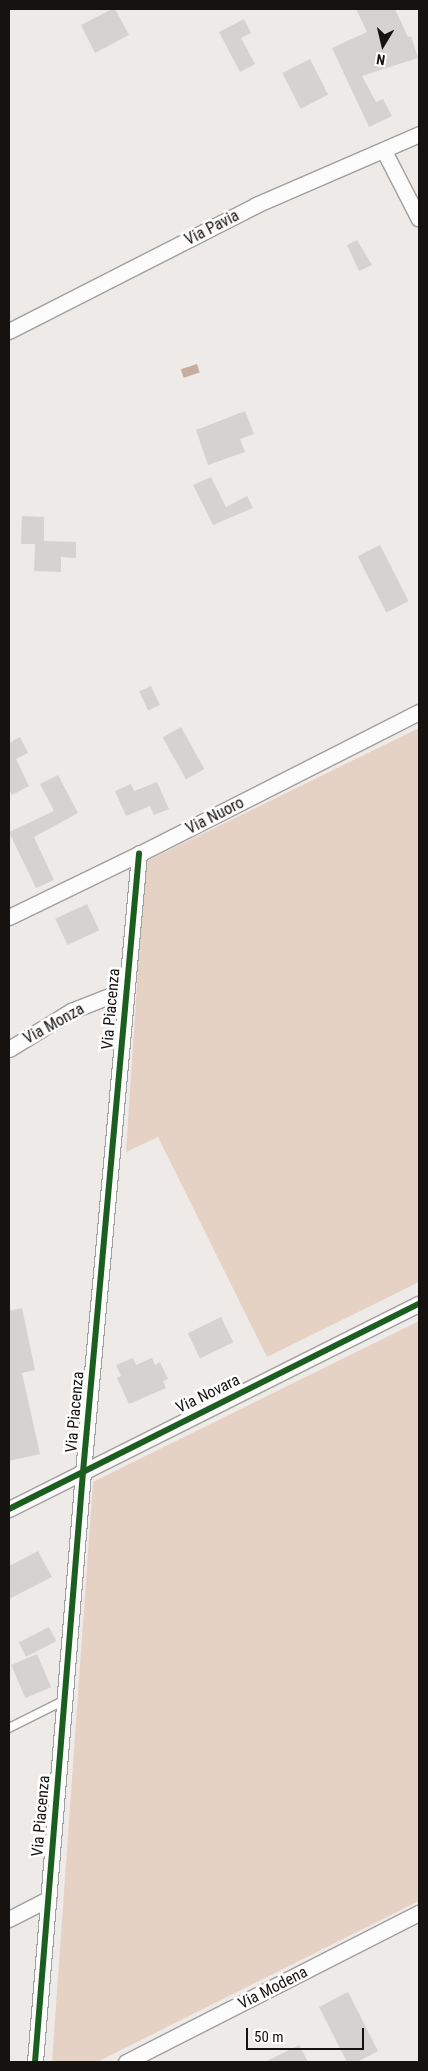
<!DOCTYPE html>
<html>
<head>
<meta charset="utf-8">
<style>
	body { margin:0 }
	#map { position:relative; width:428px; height:2071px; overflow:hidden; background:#eeeae8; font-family:"Roboto Condensed",sans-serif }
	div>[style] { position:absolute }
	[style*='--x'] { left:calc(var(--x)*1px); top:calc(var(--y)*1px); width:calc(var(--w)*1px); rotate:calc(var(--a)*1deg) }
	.green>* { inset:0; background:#e6d1c5 }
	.water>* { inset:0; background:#c6ad9e; transform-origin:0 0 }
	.building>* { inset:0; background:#d6d2d0; transform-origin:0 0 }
	.roads { filter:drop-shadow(1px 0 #a19e9c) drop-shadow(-1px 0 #a19e9c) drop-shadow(0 1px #a19e9c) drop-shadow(0 -1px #a19e9c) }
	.lane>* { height:8px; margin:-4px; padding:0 4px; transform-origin:4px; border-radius:4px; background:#fcfcfc }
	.street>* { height:15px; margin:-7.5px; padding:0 7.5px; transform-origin:7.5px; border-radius:7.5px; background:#fcfcfc }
	.cycleway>* { height:6px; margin:-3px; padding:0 3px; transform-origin:3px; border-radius:3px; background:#1b5e20 }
	span { translate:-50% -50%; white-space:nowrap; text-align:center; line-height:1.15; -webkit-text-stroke:5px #fff; paint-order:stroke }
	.street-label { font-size:16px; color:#151210 }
	.frame { position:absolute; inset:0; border:10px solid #151210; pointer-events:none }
	.north { position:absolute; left:358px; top:20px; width:50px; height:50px; -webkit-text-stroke:4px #fff; paint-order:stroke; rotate:189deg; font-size:14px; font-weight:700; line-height:20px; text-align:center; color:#151210 }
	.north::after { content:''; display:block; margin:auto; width:18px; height:22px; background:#151210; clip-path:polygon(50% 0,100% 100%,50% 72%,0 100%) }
	.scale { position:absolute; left:246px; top:2028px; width:118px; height:22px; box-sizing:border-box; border:2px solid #151210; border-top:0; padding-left:6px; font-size:15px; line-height:18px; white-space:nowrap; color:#151210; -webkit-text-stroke:4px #fff; paint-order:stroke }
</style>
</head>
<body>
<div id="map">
	<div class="green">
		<div style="clip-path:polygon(419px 728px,419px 1282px,267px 1357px,158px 1137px,126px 1152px,145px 862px)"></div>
		<div style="clip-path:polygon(419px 1321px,419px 1901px,97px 2062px,52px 2062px,93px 1482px)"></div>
	</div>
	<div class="water">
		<div style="left:197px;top:364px;width:9px;height:17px;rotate:72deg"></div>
	</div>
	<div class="building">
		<div style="clip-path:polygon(112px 9px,115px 9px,129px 35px,95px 53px,81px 25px)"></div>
		<div style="clip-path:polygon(356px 9px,395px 9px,408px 37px,411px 36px,418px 58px,362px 76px,376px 102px,383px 99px,392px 116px,369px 127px,332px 48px,367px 32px)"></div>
		<div style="clip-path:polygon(244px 19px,251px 33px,241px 38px,255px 64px,240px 72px,219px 32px)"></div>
		<div style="left:310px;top:59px;width:40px;height:31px;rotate:63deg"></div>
		<div style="clip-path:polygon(357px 240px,372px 265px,359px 271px,347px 245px)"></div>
		<div style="clip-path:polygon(245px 411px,254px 434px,240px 439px,245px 452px,208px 465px,196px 430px)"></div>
		<div style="clip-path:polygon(211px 477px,226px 507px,247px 496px,253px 508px,213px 525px,193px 485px)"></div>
		<div style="clip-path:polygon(22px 516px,44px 517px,44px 541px,76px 542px,76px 558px,61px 557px,61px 572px,34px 571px,35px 544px,21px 544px)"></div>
		<div style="left:380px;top:545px;width:63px;height:25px;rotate:63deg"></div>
		<div style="left:151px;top:686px;width:21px;height:13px;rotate:65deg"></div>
		<div style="left:181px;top:727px;width:48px;height:21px;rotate:61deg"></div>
		<div style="clip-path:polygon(20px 737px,28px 753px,16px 759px,29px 786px,12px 795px,9px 789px,9px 743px)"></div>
		<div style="clip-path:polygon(58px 775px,78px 813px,34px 837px,54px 880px,36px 888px,9px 832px,54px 811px,40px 784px)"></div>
		<div style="clip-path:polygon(157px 782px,169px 809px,154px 815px,150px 806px,126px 816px,115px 791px,131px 784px,134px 791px)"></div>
		<div style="left:87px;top:904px;width:29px;height:35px;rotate:65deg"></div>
		<div style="clip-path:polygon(22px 1308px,35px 1370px,22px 1373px,40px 1454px,9px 1461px,9px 1311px)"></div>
		<div style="left:221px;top:1317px;width:28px;height:37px;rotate:64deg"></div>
		<div style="clip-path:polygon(133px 1358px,136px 1365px,152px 1358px,155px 1365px,160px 1362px,168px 1379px,163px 1381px,166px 1388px,129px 1404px,117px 1378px,121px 1376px,116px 1365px)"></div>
		<div style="clip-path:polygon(38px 1551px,52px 1577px,9px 1599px,9px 1566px)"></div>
		<div style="left:49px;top:1627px;width:16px;height:34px;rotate:63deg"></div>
		<div style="left:37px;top:1654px;width:36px;height:28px;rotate:67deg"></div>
		<div style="clip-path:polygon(348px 1992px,378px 2051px,357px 2062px,347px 2062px,319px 2007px)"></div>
		<div style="clip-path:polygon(299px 2045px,308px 2062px,265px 2062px)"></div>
	</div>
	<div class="roads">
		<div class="lane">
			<div style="--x:9;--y:1728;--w:63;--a:-26.6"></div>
		</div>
		<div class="street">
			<div style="--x:384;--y:151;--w:76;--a:62.8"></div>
			<div style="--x:9;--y:331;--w:277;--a:-27"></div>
			<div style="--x:256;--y:205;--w:178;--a:-23.5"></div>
			<div style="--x:9;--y:917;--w:144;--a:-25.9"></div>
			<div style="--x:139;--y:854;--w:314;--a:-26.9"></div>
			<div style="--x:9;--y:1049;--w:73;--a:-31.5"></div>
			<div style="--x:71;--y:1011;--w:60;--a:-21.4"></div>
			<div style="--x:9;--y:1509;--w:458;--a:-26.6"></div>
			<div style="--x:9;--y:1919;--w:44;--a:-27.1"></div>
			<div style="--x:35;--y:2062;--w:592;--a:-85.35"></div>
			<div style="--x:83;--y:1472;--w:621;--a:-84.82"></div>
			<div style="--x:126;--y:2062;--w:329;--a:-27"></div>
		</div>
	</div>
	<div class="cycleway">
		<div style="--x:9;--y:1509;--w:458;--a:-26.6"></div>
		<div style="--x:35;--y:2062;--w:592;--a:-85.35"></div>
		<div style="--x:83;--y:1472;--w:621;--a:-84.82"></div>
	</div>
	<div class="street-label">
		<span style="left:212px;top:228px;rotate:-27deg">Via Pavia</span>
		<span style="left:215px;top:816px;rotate:-27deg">Via Nuoro</span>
		<span style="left:111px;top:1009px;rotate:-85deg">Via Piacenza</span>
		<span style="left:54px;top:1024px;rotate:-29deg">Via Monza</span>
		<span style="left:208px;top:1394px;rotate:-26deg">Via Novara</span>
		<span style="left:75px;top:1412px;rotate:-85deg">Via Piacenza</span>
		<span style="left:41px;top:1816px;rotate:-85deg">Via Piacenza</span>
		<span style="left:273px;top:1988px;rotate:-27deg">Via Modena</span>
	</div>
	<div class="frame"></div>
	<div class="north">N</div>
	<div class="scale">50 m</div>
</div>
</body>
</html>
